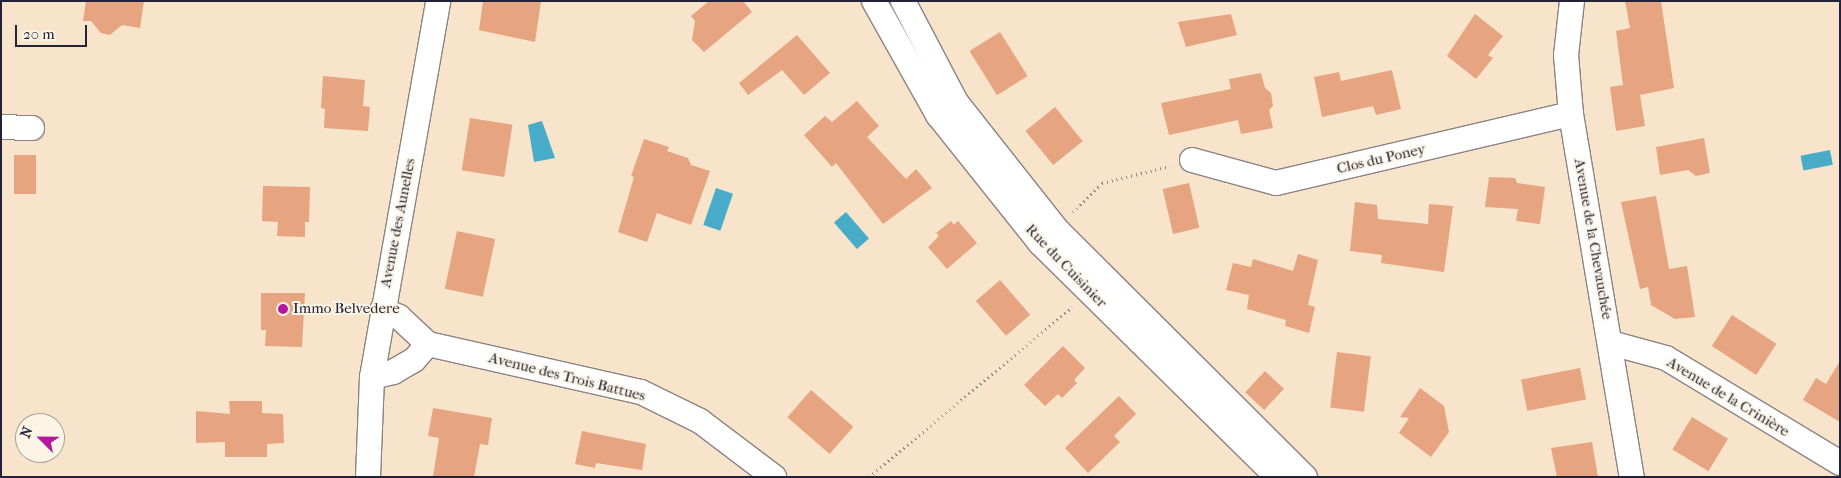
<!DOCTYPE html>
<html>
<head>
<meta charset="utf-8">
<style>
	body { margin:0 }
	#map { position:relative; width:1841px; height:478px; overflow:hidden; background:#f7e4cb; font-family:"IM FELL French Canon",serif }
	div>[style] { position:absolute }
	[style*='--x'] { left:calc(var(--x)*1px); top:calc(var(--y)*1px); width:calc(var(--w)*1px); rotate:calc(var(--a)*1deg) }
	.water>* { inset:0; background:#48abc8; transform-origin:0 0 }
	.building>* { inset:0; background:#e6a481; transform-origin:0 0 }
	.path>* { height:3px; margin-top:-1.5px; transform-origin:0; background:repeating-linear-gradient(90deg,#8c8383 0 1px,transparent 0 5px) }
	.roads { filter:drop-shadow(1px 0 #8c8383) drop-shadow(-1px 0 #8c8383) drop-shadow(0 1px #8c8383) drop-shadow(0 -1px #8c8383) }
	.minor>* { height:24px; margin:-12px; padding:0 12px; transform-origin:12px; border-radius:12px; background:#fff }
	.dots>* { width:14px; height:14px; translate:-50% -50%; box-sizing:border-box; border:2px solid #fcf5e5; border-radius:50% }
	span { translate:-50% -50%; white-space:nowrap; text-align:center; line-height:1.15; -webkit-text-stroke:4px #fcf5e5; paint-order:stroke }
	.street-label { font-size:15px; color:#22223b }
	.poi-label { font-size:15px; color:#22223b }
	.left { translate:0 -50%; text-align:left }
	.frame { position:absolute; inset:0; border:2px solid #22223b; pointer-events:none }
	.north { position:absolute; left:15px; top:413px; width:50px; height:50px; box-sizing:border-box; background:#fcf5e5; border:1px solid #a5a1a1; border-radius:50%; rotate:293deg; font-size:14px; font-weight:700; line-height:20px; text-align:center; color:#22223b }
	.north::after { content:''; display:block; margin:auto; width:18px; height:22px; background:#b5179e; clip-path:polygon(50% 0,100% 100%,50% 72%,0 100%) }
	.scale { position:absolute; left:15px; top:25px; width:72px; height:22px; box-sizing:border-box; border:2px solid #22223b; border-top:0; padding-left:6px; font-size:15px; line-height:18px; white-space:nowrap; color:#22223b; -webkit-text-stroke:4px #fcf5e5; paint-order:stroke }
</style>
</head>
<body>
<div id="map">
	<div class="water">
		<div style="clip-path:polygon(542px 121px,555px 158px,534px 162px,528px 125px)"></div>
		<div style="left:1830px;top:150px;width:15px;height:30px;rotate:79deg"></div>
		<div style="left:716px;top:188px;width:18px;height:39px;rotate:19deg"></div>
		<div style="left:846px;top:212px;width:35px;height:16px;rotate:49deg"></div>
	</div>
	<div class="building">
		<div style="clip-path:polygon(86px 1px,144px 1px,140px 28px,122px 25px,110px 35px,101px 33px,91px 21px,83px 21px)"></div>
		<div style="clip-path:polygon(483px 1px,541px 1px,535px 42px,479px 30px)"></div>
		<div style="clip-path:polygon(709px 1px,743px 1px,752px 12px,704px 52px,692px 40px,695px 21px,691px 16px)"></div>
		<div style="clip-path:polygon(1625px 1px,1661px 1px,1674px 88px,1640px 95px,1645px 126px,1616px 131px,1610px 87px,1623px 85px,1616px 31px,1630px 28px)"></div>
		<div style="clip-path:polygon(1231px 14px,1237px 35px,1186px 47px,1178px 22px)"></div>
		<div style="clip-path:polygon(1475px 14px,1503px 36px,1488px 55px,1493px 58px,1476px 79px,1447px 56px)"></div>
		<div style="left:1000px;top:32px;width:52px;height:36px;rotate:58deg"></div>
		<div style="clip-path:polygon(797px 35px,830px 73px,804px 95px,782px 70px,748px 95px,739px 83px)"></div>
		<div style="clip-path:polygon(1392px 70px,1401px 109px,1376px 115px,1373px 106px,1322px 117px,1314px 77px,1339px 72px,1341px 81px)"></div>
		<div style="clip-path:polygon(1261px 73px,1265px 88px,1271px 93px,1273px 106px,1269px 110px,1273px 128px,1241px 134px,1238px 120px,1169px 135px,1161px 103px,1231px 89px,1229px 79px)"></div>
		<div style="clip-path:polygon(323px 76px,365px 80px,363px 106px,370px 107px,368px 131px,324px 128px,325px 109px,321px 108px)"></div>
		<div style="clip-path:polygon(857px 101px,879px 126px,867px 137px,906px 179px,916px 169px,932px 188px,883px 224px,836px 163px,832px 167px,804px 135px,825px 116px,832px 122px)"></div>
		<div style="left:1055px;top:107px;width:44px;height:38px;rotate:51deg"></div>
		<div style="left:470px;top:118px;width:43px;height:53px;rotate:9deg"></div>
		<div style="clip-path:polygon(1704px 138px,1710px 173px,1696px 176px,1688px 170px,1660px 175px,1656px 147px)"></div>
		<div style="clip-path:polygon(644px 139px,669px 147px,667px 151px,688px 158px,691px 165px,710px 171px,691px 225px,657px 213px,647px 242px,618px 232px,634px 177px,631px 176px)"></div>
		<div style="left:14px;top:155px;width:22px;height:39px"></div>
		<div style="clip-path:polygon(1489px 177px,1515px 178px,1517px 183px,1545px 187px,1540px 224px,1516px 221px,1518px 209px,1485px 207px)"></div>
		<div style="left:1189px;top:183px;width:46px;height:27px;rotate:77deg"></div>
		<div style="clip-path:polygon(263px 186px,310px 187px,309px 222px,305px 222px,305px 237px,277px 236px,278px 222px,262px 221px)"></div>
		<div style="clip-path:polygon(1656px 196px,1669px 269px,1687px 266px,1695px 317px,1675px 319px,1651px 305px,1648px 287px,1640px 289px,1621px 202px)"></div>
		<div style="clip-path:polygon(1355px 202px,1377px 205px,1378px 219px,1428px 224px,1429px 204px,1453px 206px,1444px 272px,1381px 263px,1382px 255px,1350px 251px)"></div>
		<div style="clip-path:polygon(951px 221px,954px 225px,958px 221px,977px 243px,947px 269px,928px 247px,939px 236px,936px 233px)"></div>
		<div style="left:457px;top:231px;width:39px;height:59px;rotate:12deg"></div>
		<div style="clip-path:polygon(1298px 254px,1318px 260px,1308px 305px,1315px 307px,1309px 333px,1285px 326px,1286px 320px,1247px 309px,1249px 295px,1226px 290px,1233px 263px,1251px 267px,1253px 259px,1293px 271px)"></div>
		<div style="left:1000px;top:280px;width:46px;height:32px;rotate:49deg"></div>
		<div style="clip-path:polygon(261px 293px,305px 293px,302px 347px,265px 346px,266px 330px,261px 330px)"></div>
		<div style="left:1732px;top:315px;width:53px;height:37px;rotate:33deg"></div>
		<div style="clip-path:polygon(1063px 346px,1085px 368px,1074px 380px,1077px 383px,1062px 398px,1058px 394px,1045px 406px,1024px 385px)"></div>
		<div style="left:1337px;top:352px;width:34px;height:56px;rotate:7deg"></div>
		<div style="clip-path:polygon(1840px 361px,1840px 422px,1803px 400px,1816px 378px,1826px 384px)"></div>
		<div style="left:1580px;top:368px;width:32px;height:60px;rotate:79deg"></div>
		<div style="left:1265px;top:371px;width:26px;height:29px;rotate:43deg"></div>
		<div style="clip-path:polygon(1420px 388px,1444px 406px,1449px 432px,1431px 457px,1399px 433px,1409px 418px,1400px 417px)"></div>
		<div style="left:811px;top:390px;width:56px;height:36px;rotate:41deg"></div>
		<div style="clip-path:polygon(1119px 396px,1136px 414px,1114px 436px,1120px 442px,1088px 473px,1065px 448px)"></div>
		<div style="clip-path:polygon(229px 401px,262px 401px,262px 413px,283px 414px,284px 443px,267px 444px,267px 457px,225px 457px,225px 442px,196px 443px,196px 411px,230px 414px)"></div>
		<div style="clip-path:polygon(433px 408px,492px 418px,488px 445px,480px 444px,474px 477px,433px 477px,439px 438px,428px 436px)"></div>
		<div style="left:1692px;top:417px;width:42px;height:38px;rotate:31deg"></div>
		<div style="clip-path:polygon(582px 431px,646px 444px,642px 470px,596px 463px,595px 468px,575px 464px)"></div>
		<div style="clip-path:polygon(1592px 442px,1598px 477px,1557px 477px,1551px 448px)"></div>
	</div>
	<div class="path">
		<div style="--x:1073;--y:212;--w:41;--a:-45"></div>
		<div style="--x:1102;--y:183;--w:70;--a:-14"></div>
		<div style="--x:869;--y:477;--w:265;--a:-39.9"></div>
	</div>
	<div class="roads">
		<div class="minor">
			<div style="--x:874;--y:1;--w:131;--a:60.7"></div>
			<div style="--x:938;--y:115;--w:164;--a:51.4"></div>
			<div style="--x:1040;--y:243;--w:333;--a:44.6"></div>
			<div style="--x:903;--y:1;--w:114;--a:62.3"></div>
			<div style="--x:956;--y:102;--w:163;--a:51.7"></div>
			<div style="--x:1057;--y:230;--w:350;--a:44.9"></div>
			<div style="--x:1572;--y:1;--w:54;--a:96.3"></div>
			<div style="--x:1566;--y:55;--w:59;--a:85.2"></div>
			<div style="--x:1571;--y:114;--w:368;--a:80.5"></div>
			<div style="--x:1;--y:127;--w:31;--a:2"></div>
			<div style="--x:1192;--y:160;--w:87;--a:15.3"></div>
			<div style="--x:1276;--y:183;--w:303;--a:-13.2"></div>
			<div style="--x:382;--y:310;--w:18;--a:22"></div>
			<div style="--x:399;--y:317;--w:40;--a:43"></div>
			<div style="--x:428;--y:344;--w:218;--a:12.7"></div>
			<div style="--x:641;--y:392;--w:66;--a:26.2"></div>
			<div style="--x:700;--y:421;--w:93;--a:37.1"></div>
			<div style="--x:1611;--y:343;--w:57;--a:15.3"></div>
			<div style="--x:1666;--y:358;--w:203;--a:31.1"></div>
			<div style="--x:372;--y:377;--w:22;--a:-13"></div>
			<div style="--x:393;--y:372;--w:24;--a:-30"></div>
			<div style="--x:414;--y:360;--w:21;--a:-49"></div>
			<div style="--x:368;--y:477;--w:100;--a:-87.7"></div>
			<div style="--x:372;--y:377;--w:382;--a:-80"></div>
		</div>
	</div>
	<div class="dots">
		<div style="left:283px;top:309px;background:#b5179e"></div>
	</div>
	<div class="street-label">
		<span style="left:1381px;top:159px;rotate:-13deg">Clos du Poney</span>
		<span style="left:398px;top:223px;rotate:-79deg">Avenue des Aunelles</span>
		<span style="left:1593px;top:239px;rotate:80deg">Avenue de la Chevauchée</span>
		<span style="left:1066px;top:266px;rotate:46deg">Rue du Cuisinier</span>
		<span style="left:567px;top:377px;rotate:14deg">Avenue des Trois Battues</span>
		<span style="left:1728px;top:397px;rotate:31deg">Avenue de la Crinière</span>
	</div>
	<div class="poi-label">
		<span class="left" style="left:293px;top:309px">Immo Belvedere</span>
	</div>
	<div class="frame"></div>
	<div class="north">N</div>
	<div class="scale">20 m</div>
</div>
</body>
</html>
